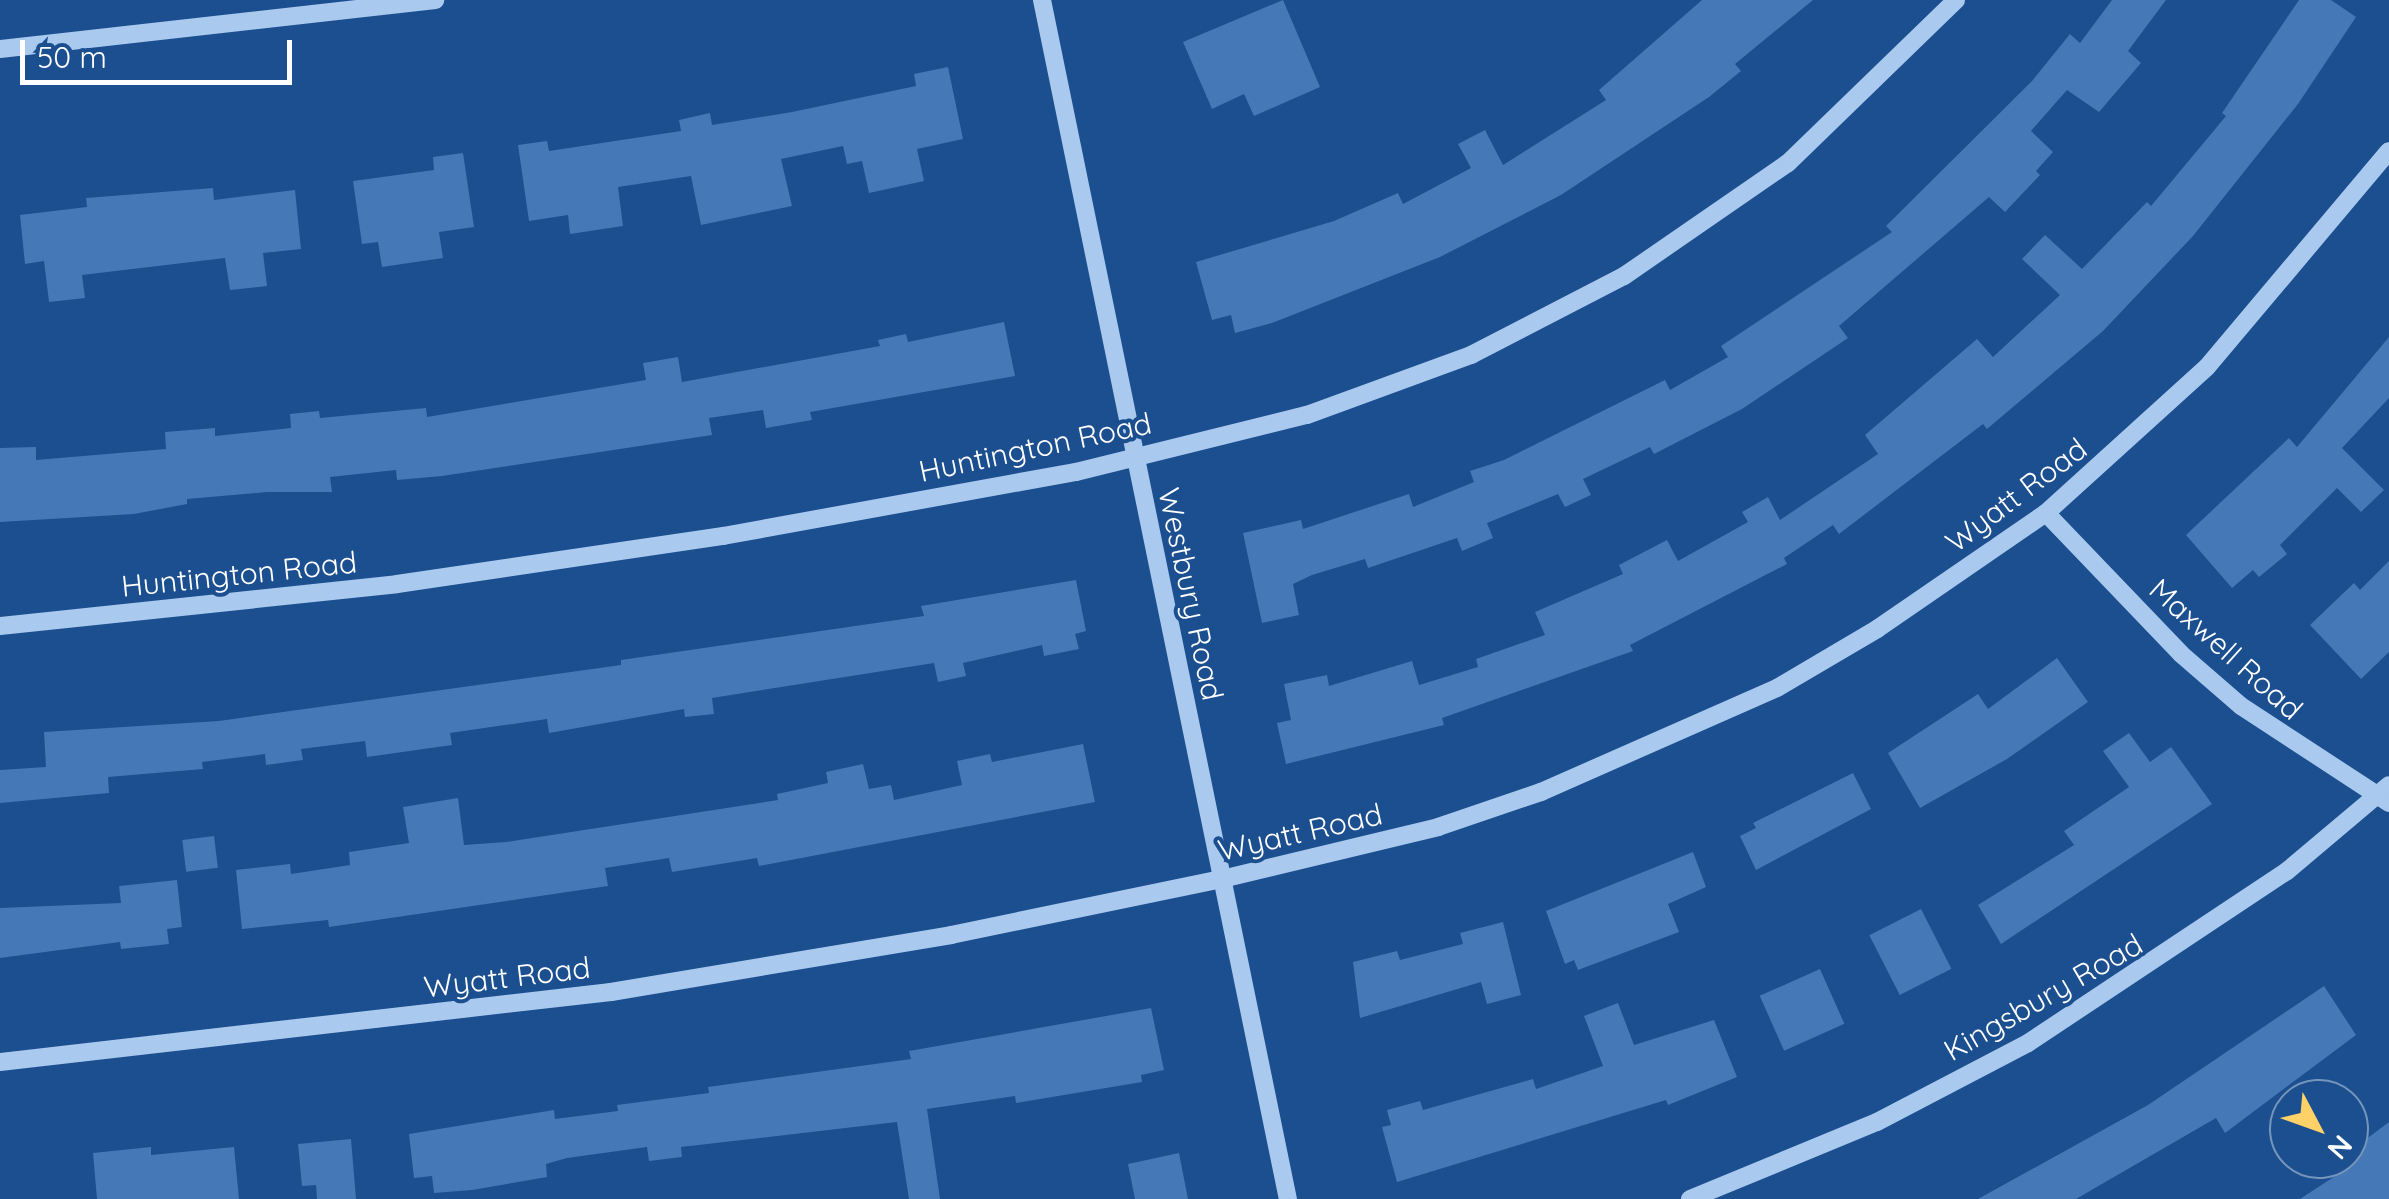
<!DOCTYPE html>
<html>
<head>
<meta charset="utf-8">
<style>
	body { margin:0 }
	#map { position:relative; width:2389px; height:1199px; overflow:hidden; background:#1b4f8f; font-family:Quicksand,sans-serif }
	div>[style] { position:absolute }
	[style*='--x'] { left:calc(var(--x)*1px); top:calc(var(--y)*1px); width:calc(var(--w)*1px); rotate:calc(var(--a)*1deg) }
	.building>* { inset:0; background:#4478b7; transform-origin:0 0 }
	.minor>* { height:18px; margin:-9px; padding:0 9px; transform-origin:9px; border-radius:9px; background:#a9c9ee }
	span { translate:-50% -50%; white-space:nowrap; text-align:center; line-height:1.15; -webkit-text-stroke:8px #1b4f8f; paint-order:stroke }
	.street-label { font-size:30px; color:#fff }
	.north { position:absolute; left:2269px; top:1079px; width:100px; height:100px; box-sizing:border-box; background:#1b4f8f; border:2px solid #7695bc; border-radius:50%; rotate:131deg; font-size:28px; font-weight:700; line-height:40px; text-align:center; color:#fff }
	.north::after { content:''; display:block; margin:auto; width:35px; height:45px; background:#ffd166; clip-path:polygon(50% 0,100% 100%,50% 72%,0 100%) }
	.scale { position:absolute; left:20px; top:40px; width:272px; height:45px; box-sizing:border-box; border:5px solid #fff; border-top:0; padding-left:12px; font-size:30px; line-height:35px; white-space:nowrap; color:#fff; -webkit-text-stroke:8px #1b4f8f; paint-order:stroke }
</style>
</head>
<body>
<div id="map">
	<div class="building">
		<div style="clip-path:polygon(1283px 0,1320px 87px,1254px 116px,1244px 94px,1212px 109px,1183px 42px)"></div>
		<div style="clip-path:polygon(1702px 0,1813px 0,1735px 64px,1741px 71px,1709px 97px,1561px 195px,1440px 257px,1272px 323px,1235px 333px,1231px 315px,1212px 320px,1196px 262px,1334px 221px,1398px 193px,1403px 204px,1471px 168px,1458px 144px,1485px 130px,1503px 165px,1606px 100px,1599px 90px)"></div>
		<div style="clip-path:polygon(2112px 0,2166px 0,2128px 51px,2141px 63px,2099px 112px,2067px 90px,2031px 131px,2053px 152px,2036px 171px,2040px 175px,2005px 212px,1989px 197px,1839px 326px,1848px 338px,1742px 409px,1654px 454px,1650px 447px,1583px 479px,1591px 495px,1565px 507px,1558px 494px,1487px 523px,1493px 538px,1462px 551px,1457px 538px,1368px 568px,1365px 559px,1312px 575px,1293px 584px,1299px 615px,1262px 623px,1243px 533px,1301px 520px,1303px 529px,1409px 494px,1413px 507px,1474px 482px,1470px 471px,1504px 460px,1665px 380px,1670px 390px,1728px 357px,1721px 346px,1892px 232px,1886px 226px,2032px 81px,2070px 34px,2080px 43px)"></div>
		<div style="clip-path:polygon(2299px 0,2331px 0,2356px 17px,2298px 104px,2193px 236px,2103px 331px,1987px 429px,1983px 424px,1839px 534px,1833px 525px,1784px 558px,1787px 564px,1630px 645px,1633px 651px,1442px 718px,1444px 725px,1286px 764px,1277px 723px,1291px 720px,1284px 684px,1327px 675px,1329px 686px,1412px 661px,1419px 685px,1478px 667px,1476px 659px,1545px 635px,1535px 612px,1623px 574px,1619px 565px,1667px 540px,1678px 561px,1748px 522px,1742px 512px,1768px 497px,1780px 520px,1878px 454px,1865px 435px,1977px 339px,1993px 357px,2060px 295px,2022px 259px,2045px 235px,2082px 269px,2147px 202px,2151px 206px,2226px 116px,2222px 113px)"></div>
		<div style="clip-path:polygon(948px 67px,963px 139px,917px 149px,924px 181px,869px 193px,862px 161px,847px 164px,843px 146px,781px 159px,792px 206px,701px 225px,691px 176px,618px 187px,623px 226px,570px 234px,568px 215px,529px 221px,518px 145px,547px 141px,549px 151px,681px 131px,679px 120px,710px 113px,712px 125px,792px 112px,916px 86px,914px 74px)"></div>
		<div style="clip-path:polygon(463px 153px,474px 227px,439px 232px,443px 258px,382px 267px,378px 242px,362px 244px,353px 181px,434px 170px,433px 157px)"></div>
		<div style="clip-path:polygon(213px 188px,214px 200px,295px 190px,301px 249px,263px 253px,267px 286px,230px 290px,225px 258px,82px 275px,85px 298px,49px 302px,44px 261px,25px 264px,20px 215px,87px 207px,86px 198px)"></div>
		<div style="clip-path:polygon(1004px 322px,1015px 376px,810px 412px,812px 420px,766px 428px,763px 410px,709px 418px,712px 435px,442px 476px,397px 480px,396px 470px,330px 477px,332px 492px,267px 492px,187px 499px,187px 504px,134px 514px,0 522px,0 448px,36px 447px,36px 460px,166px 449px,165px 432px,215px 428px,215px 436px,291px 428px,290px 414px,319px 411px,320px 418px,426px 408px,427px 417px,646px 380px,643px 363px,678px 357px,682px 382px,880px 346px,878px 340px,906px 334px,908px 342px)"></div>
		<div style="clip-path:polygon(2389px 337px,2389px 398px,2342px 448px,2384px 490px,2361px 512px,2337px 488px,2280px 545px,2287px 554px,2259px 577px,2253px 570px,2232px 588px,2186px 535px,2289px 438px,2297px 447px)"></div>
		<div style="clip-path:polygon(2389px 561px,2389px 652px,2361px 679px,2310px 625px,2354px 583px,2360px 590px)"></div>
		<div style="clip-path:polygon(1076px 580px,1086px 631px,1075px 634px,1079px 649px,1044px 656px,1042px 645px,963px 663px,966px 676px,938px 682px,934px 663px,712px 698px,714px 714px,685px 717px,684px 709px,549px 733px,547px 719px,450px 733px,452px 745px,367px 757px,365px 741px,301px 749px,303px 760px,266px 765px,265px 754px,202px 762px,203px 769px,108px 777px,109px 793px,0 803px,0 770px,46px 767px,44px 732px,219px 721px,621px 665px,621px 660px,924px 616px,921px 606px)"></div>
		<div style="clip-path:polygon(2057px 658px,2088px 702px,2007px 759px,1920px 808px,1888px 753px,1978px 694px,1988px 709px)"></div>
		<div style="clip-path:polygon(2129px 733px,2150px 762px,2171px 747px,2212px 804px,2001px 944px,1978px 905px,2074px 845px,2064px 831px,2129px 787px,2103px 751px)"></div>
		<div style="clip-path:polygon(1083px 744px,1095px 802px,759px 866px,757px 858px,672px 872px,669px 858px,605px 868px,608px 886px,329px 927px,328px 920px,242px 929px,236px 870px,290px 864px,291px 874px,350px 865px,349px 852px,409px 843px,403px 807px,458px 798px,464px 845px,506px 842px,778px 800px,777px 794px,828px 783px,826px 772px,863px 764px,869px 789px,891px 785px,894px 800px,962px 785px,957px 761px,990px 754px,992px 762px)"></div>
		<div style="clip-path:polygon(1853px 773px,1871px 809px,1756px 870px,1740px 836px,1756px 828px,1753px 823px)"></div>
		<div style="left:214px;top:836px;width:32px;height:32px;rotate:83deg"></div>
		<div style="clip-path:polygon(1693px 852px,1706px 887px,1668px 904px,1679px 932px,1578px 970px,1574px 960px,1565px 964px,1546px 911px)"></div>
		<div style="clip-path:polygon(177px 880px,182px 927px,167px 929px,169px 944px,121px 949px,120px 942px,0 958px,0 908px,121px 903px,119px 886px)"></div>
		<div style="left:1921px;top:909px;width:67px;height:58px;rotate:63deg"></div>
		<div style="clip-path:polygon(1503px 922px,1521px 995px,1487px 1004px,1481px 982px,1360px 1018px,1353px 962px,1397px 951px,1400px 960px,1463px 944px,1460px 933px)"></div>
		<div style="left:1820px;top:969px;width:60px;height:66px;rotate:66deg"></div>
		<div style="clip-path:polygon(2324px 986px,2356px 1035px,2225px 1133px,2216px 1118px,2076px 1199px,1978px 1199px,2148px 1105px)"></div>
		<div style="clip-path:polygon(1618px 1003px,1634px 1045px,1714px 1020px,1737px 1077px,1668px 1105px,1666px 1100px,1397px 1182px,1382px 1127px,1391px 1125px,1387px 1110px,1420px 1101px,1423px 1110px,1533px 1079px,1536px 1089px,1603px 1066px,1584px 1016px)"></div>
		<div style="clip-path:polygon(1151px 1008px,1164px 1070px,1141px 1075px,1142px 1082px,1016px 1103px,1015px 1096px,927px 1109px,940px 1199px,909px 1199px,897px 1122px,681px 1147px,682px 1157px,649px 1161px,647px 1147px,567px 1158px,546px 1164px,547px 1177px,472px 1190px,434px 1193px,432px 1176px,414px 1178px,409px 1134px,554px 1110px,555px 1119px,618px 1111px,617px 1105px,709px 1093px,708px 1087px,911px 1059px,909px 1051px)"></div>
		<div style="clip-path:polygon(2389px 1122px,2389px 1199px,2300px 1199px,2349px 1167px,2349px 1152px)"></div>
		<div style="clip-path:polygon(351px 1139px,356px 1199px,317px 1199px,316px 1185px,302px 1186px,298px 1144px)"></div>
		<div style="clip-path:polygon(151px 1147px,151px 1155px,234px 1147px,239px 1199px,97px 1199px,93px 1153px)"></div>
		<div style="clip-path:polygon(1179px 1153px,1188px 1199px,1135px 1199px,1128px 1164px)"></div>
	</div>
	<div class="minor">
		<div style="--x:1042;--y:0;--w:1224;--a:78.41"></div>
		<div style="--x:0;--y:49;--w:438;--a:-6.4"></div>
		<div style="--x:2046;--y:513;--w:195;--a:46.2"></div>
		<div style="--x:2181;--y:654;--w:79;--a:40.9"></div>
		<div style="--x:2241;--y:706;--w:177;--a:33.2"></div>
		<div style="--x:0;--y:626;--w:399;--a:-6"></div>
		<div style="--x:397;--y:584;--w:330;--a:-8.4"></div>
		<div style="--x:723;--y:536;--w:359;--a:-10.3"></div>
		<div style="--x:1076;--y:472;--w:238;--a:-13.9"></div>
		<div style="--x:1307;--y:415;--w:175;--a:-20.1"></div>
		<div style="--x:1471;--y:355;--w:172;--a:-27.3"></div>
		<div style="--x:1624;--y:276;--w:199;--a:-34.6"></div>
		<div style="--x:1788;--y:163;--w:234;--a:-44.1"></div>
		<div style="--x:0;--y:1062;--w:615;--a:-6.54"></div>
		<div style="--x:611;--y:992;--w:345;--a:-9.5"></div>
		<div style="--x:951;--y:935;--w:277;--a:-11.7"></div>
		<div style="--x:1222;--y:879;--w:222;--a:-13.5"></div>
		<div style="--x:1438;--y:827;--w:109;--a:-18.8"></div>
		<div style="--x:1541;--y:792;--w:258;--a:-23.8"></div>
		<div style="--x:1777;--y:688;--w:116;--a:-30.5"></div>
		<div style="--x:1877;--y:629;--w:205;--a:-34.5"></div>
		<div style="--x:2046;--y:513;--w:217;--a:-42.2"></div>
		<div style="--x:2207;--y:367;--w:282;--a:-49.9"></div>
		<div style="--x:1690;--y:1199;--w:202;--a:-22.4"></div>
		<div style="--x:1877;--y:1122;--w:170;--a:-27.6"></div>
		<div style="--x:2028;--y:1043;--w:311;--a:-33.6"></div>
		<div style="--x:2287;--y:871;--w:133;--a:-40.1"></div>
	</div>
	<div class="street-label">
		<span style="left:1035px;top:447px;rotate:-12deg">Huntington Road</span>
		<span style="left:2016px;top:495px;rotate:-37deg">Wyatt Road</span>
		<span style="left:239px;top:574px;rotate:-6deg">Huntington Road</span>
		<span style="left:1191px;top:594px;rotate:78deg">Westbury Road</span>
		<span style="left:2226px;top:649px;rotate:42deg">Maxwell Road</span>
		<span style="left:1300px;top:832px;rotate:-13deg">Wyatt Road</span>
		<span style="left:507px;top:977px;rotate:-7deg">Wyatt Road</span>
		<span style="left:2043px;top:997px;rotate:-30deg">Kingsbury Road</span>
	</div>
	<div class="north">N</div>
	<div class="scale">50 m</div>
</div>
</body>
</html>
